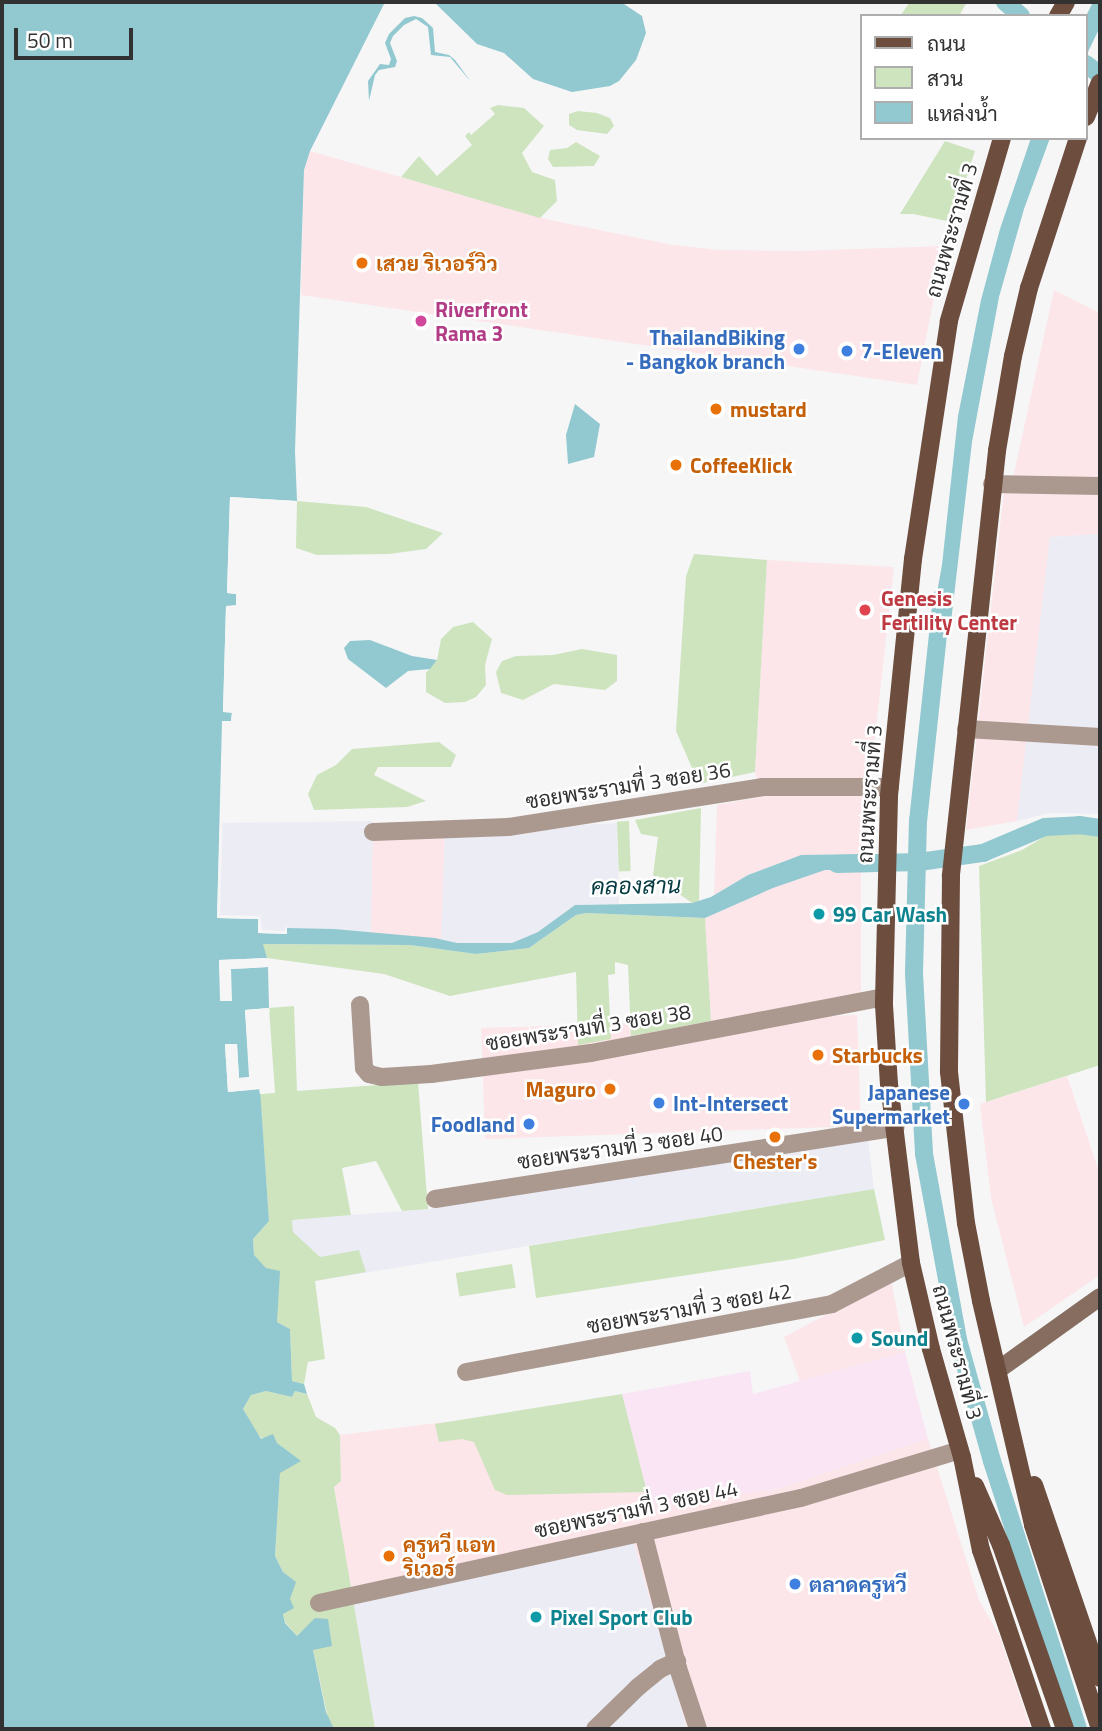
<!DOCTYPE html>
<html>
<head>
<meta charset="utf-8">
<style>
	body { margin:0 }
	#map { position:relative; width:1102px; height:1731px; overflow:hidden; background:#f6f6f7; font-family:"Titillium Web",Sarabun,sans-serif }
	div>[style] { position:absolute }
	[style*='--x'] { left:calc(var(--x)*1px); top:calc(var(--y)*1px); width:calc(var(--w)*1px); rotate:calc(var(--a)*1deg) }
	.commercial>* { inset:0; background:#fce6e9; transform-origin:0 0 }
	.built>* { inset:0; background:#ececf5 }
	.education>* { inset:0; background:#fae5f4 }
	.green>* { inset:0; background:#cee4bf; transform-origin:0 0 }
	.water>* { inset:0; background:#92c8cf }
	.pier>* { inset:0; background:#f6f6f7 }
	.canal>* { height:18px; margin:-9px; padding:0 9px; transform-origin:9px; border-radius:9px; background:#92c8cf }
	.street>* { height:18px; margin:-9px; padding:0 9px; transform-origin:9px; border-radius:9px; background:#ab9990 }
	.secondary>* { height:18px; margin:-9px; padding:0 9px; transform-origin:9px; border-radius:9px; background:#866d5f }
	.primary>* { height:18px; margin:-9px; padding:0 9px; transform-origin:9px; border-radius:9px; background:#6c4d3e }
	.dots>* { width:19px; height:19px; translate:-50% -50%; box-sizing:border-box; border:4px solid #fff; border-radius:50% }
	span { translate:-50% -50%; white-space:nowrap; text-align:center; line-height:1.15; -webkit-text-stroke:5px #fff; paint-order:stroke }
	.street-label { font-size:21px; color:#323233 }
	.food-label { font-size:21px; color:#c56008; font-weight:700 }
	.left { translate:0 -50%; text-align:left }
	.right { translate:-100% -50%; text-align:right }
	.hotel-label { font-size:21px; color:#b23c85; font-weight:700 }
	.shop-label { font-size:21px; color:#366cbe; font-weight:700 }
	.health-label { font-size:21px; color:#be3a42; font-weight:700 }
	.culture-label { font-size:21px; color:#0d838f; font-weight:700 }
	.water-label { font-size:23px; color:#063b41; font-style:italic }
	.frame { position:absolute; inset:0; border:4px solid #323233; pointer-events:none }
	.legend { position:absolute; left:860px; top:14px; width:228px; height:126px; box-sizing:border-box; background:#fff; border:2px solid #adadad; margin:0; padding:9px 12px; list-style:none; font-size:21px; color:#323233 }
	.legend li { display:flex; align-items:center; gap:14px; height:35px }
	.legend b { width:35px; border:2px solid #adadad }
	.scale { position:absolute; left:14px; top:28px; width:119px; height:32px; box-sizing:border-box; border:4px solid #323233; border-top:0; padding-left:9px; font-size:21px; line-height:24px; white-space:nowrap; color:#323233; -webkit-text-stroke:5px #fff; paint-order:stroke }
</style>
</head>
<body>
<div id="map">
	<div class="commercial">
		<div style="clip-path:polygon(310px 151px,550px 220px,673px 245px,719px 250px,798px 251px,944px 246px,917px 385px,301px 295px,304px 170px)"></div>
		<div style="clip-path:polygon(1054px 290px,1100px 313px,1100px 479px,1013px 478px)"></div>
		<div style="clip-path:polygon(1004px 491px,1100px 494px,1100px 534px,1050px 537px,1017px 821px,966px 830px)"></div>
		<div style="clip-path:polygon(767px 560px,894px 567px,862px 854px,801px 855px,748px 875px,714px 895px,717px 805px,761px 797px,755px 772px)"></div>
		<div style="left:445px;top:833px;width:106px;height:73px;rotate:92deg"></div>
		<div style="clip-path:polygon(825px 870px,861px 870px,861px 994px,711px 1021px,705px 918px,773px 888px)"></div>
		<div style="left:857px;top:1015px;width:111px;height:376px;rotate:88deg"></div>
		<div style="clip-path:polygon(1067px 1076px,1100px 1175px,1100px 1275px,1024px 1327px,991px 1198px,980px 1104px)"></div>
		<div style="clip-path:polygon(891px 1280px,905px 1352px,800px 1381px,784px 1337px)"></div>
		<div style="clip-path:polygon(622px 1394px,651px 1507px,777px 1489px,928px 1439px,979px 1600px,1000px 1637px,1031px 1729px,687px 1729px,633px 1541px,353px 1600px,334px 1486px,341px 1481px,340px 1435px,469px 1419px)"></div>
	</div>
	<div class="built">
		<div style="clip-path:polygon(1100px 534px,1100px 814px,1050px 813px,1017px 821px,1050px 537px)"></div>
		<div style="clip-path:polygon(373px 821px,371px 932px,288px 928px,287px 934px,258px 933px,258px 919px,217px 918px,219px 823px)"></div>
		<div style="clip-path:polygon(617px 823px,619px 904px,575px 905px,538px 932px,512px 943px,457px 943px,441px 939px,445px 833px)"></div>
		<div style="clip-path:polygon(868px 1138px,874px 1189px,279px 1287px,280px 1271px,269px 1221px,430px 1209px,475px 1196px)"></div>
		<div style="clip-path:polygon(633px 1541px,687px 1729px,375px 1729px,353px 1600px)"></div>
	</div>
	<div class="education">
		<div style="clip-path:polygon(905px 1352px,928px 1439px,777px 1489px,651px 1507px,622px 1394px,750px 1371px,753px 1394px)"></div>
	</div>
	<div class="green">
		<div style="clip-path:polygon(910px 2px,967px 2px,959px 16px,900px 16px)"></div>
		<div style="clip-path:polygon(498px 105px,524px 108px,544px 126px,522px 153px,532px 172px,555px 180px,557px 201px,540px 218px,401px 177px,419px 156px,437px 176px,472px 145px,465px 136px,469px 132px,471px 135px,495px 114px,490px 108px)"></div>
		<div style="clip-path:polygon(578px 111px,597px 113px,610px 118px,614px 126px,607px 134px,577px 130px,569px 125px,569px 114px)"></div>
		<div style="clip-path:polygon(945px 141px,975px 151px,952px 222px,913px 214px,900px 214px)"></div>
		<div style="clip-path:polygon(576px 142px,600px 156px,594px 166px,553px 167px,548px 159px,550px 150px,567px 148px)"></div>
		<div style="clip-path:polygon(297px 501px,366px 507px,443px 533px,426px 549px,389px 554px,317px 555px,296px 548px)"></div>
		<div style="clip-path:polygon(694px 554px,767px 560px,755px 772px,699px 784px,676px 731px,686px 576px)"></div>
		<div style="clip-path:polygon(473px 622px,492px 639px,485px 665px,486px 685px,476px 697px,465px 702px,445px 703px,426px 692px,426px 673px,437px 660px,441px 639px,453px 627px)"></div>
		<div style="clip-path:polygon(582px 649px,617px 655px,617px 681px,605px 690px,554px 684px,523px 700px,501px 693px,496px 672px,502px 661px,516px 656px,553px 655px)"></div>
		<div style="clip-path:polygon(439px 742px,456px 755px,451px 767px,378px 767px,374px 775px,426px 801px,407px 807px,314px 810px,308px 794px,317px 775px,336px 765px,352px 749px)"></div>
		<div style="clip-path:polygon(701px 808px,699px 901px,692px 903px,653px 875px,658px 837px,641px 834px,635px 820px)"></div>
		<div style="left:629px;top:821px;width:50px;height:12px;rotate:88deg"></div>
		<div style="clip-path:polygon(1081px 832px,1100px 836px,1100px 1065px,986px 1102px,979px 866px,1022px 850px,1047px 835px)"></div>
		<div style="clip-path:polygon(586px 913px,705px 918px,711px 1021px,631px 1036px,628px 965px,615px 962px,615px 974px,608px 975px,611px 1039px,578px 1045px,576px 972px,450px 996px,384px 974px,267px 958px,262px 944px,410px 945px,476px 954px,529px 948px,576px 915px)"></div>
		<div style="clip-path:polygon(294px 1006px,297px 1091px,418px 1082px,428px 1209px,402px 1211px,376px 1161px,342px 1168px,351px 1215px,292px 1220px,293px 1232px,320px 1257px,359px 1250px,366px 1272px,315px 1281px,325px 1359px,308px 1362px,304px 1384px,292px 1381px,290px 1329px,277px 1322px,266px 1268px,254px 1256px,253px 1239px,269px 1221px,260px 1094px,275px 1093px,269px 1008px)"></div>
		<div style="clip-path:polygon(874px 1189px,885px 1240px,794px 1259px,536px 1298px,529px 1246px)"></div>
		<div style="left:512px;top:1264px;width:24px;height:57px;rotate:81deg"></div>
		<div style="clip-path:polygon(266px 1391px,292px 1397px,295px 1391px,307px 1394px,316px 1417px,335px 1428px,340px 1435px,341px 1481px,334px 1487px,375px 1729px,330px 1727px,313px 1650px,315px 1619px,297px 1636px,285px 1622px,283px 1614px,295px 1582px,283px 1572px,275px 1556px,280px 1472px,300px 1461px,277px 1443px,262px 1439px,253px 1429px,243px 1409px,251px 1395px)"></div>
		<div style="clip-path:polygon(622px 1394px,647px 1492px,507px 1495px,495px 1490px,474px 1442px,462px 1439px,439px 1442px,435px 1424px)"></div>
	</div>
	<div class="water">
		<div style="clip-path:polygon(2px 2px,385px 2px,310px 151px,304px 170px,295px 451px,297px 501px,230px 497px,227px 593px,236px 594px,236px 606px,226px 606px,223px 711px,232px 712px,231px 721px,223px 721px,217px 918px,259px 919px,259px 933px,287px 934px,287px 928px,334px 929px,435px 938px,457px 943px,512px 943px,538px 932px,575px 905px,692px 903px,711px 897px,748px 875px,801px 855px,862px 854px,861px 870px,825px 870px,773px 888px,705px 918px,586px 913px,576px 915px,529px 948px,476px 954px,410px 945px,263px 944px,267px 958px,219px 960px,221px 1001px,231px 1000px,230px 969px,268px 967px,269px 1008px,245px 1010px,250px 1077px,239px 1078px,237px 1044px,225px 1045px,228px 1092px,260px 1089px,269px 1221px,253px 1239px,254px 1255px,266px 1268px,280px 1271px,277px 1322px,290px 1329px,292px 1381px,304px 1384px,307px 1394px,295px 1391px,292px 1397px,266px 1391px,251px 1395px,243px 1409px,261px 1439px,273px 1434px,277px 1443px,301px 1461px,280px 1473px,275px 1556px,283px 1572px,296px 1582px,290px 1599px,294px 1608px,283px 1614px,285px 1623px,297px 1636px,315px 1618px,328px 1619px,332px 1646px,313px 1650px,326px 1712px,334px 1729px,2px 1729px)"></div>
		<div style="clip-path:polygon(434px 2px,621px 2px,642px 16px,646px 33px,636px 60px,619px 81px,610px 86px,572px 92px,533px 79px,504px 53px,477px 44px)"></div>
		<div style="clip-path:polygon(1093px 2px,1100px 2px,1100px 27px,1086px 56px,1086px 16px)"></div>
		<div style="clip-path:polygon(414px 16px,422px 18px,433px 28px,435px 52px,449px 55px,455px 60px,471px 82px,450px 57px,431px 55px,428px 27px,416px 19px,404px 25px,393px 36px,390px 43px,397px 61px,395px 67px,379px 70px,375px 75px,369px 101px,368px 81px,380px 64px,389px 65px,391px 59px,385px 43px,389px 34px,405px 18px)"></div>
		<div style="clip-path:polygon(1031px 138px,1050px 138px,1024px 209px,999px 297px,972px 442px,951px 622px,932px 620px,942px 565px,958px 416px,981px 300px,1000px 229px)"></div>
		<div style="clip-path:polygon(575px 404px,600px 424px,594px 457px,568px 464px,566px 435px)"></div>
		<div style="clip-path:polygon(370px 640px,412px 656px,437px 660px,430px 669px,408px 671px,386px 688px,348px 659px,344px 648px,350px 641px)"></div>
	</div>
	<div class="pier">
		<div style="clip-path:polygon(230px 497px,297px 501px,297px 504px,233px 501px,231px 590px,239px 592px,240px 606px,229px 609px,227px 709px,235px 712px,234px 723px,225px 724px,220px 915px,260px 916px,262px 930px,284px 931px,287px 925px,287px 934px,258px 933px,258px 919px,217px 918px,222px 721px,231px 721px,232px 713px,223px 712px,226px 606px,236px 605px,236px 594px,227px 593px)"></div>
		<div style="clip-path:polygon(267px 958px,267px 961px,223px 963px,224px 997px,228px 997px,228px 966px,268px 964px,268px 967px,231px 969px,232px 1001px,220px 1001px,219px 960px)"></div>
		<div style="clip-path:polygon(269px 1008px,270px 1012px,249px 1013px,252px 1080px,236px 1080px,233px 1047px,228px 1048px,231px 1088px,260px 1086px,264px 1094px,260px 1094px,259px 1089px,228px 1092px,225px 1044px,237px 1044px,239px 1078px,249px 1077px,245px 1010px)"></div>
	</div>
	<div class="canal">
		<div style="--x:1005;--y:2;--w:21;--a:41"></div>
		<div style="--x:1086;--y:64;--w:18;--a:38"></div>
		<div style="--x:942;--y:597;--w:224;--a:96.1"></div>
		<div style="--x:918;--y:820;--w:154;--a:91.5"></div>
		<div style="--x:914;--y:974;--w:180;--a:86.8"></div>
		<div style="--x:924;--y:1154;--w:189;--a:79.6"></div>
		<div style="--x:958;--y:1340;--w:126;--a:74.3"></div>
		<div style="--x:992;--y:1461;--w:281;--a:72.2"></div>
		<div style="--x:837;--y:864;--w:82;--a:-1.4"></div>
		<div style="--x:919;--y:862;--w:65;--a:-8"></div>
		<div style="--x:983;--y:853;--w:67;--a:-22.8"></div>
		<div style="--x:1045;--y:827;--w:34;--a:-3"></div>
		<div style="--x:1079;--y:825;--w:21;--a:8"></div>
	</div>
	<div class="street">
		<div style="--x:992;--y:484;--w:108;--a:1.1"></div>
		<div style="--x:966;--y:729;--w:134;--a:3.4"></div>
		<div style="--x:373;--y:832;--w:135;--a:-2.1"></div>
		<div style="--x:508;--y:827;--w:257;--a:-8.9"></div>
		<div style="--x:762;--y:787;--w:128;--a:0"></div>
		<div style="--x:360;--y:1005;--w:63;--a:86.4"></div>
		<div style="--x:364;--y:1068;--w:8;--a:50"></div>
		<div style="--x:369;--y:1074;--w:13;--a:13"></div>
		<div style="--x:382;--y:1077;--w:49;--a:-3.5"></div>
		<div style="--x:431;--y:1074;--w:161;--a:-7.5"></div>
		<div style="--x:591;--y:1053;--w:298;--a:-10.8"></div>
		<div style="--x:435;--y:1199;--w:466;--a:-8.8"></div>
		<div style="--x:466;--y:1372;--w:372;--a:-10.5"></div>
		<div style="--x:832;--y:1304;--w:89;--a:-27.4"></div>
		<div style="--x:643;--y:1532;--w:140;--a:75.6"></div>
		<div style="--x:678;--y:1668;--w:64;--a:71.8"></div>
		<div style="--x:319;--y:1603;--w:493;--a:-12.3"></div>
		<div style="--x:801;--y:1498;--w:166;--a:-16.8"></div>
		<div style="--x:595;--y:1729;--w:60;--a:-44.3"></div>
		<div style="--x:638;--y:1687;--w:28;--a:-39"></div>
		<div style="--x:660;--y:1669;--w:19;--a:-25"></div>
	</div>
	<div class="secondary">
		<div style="--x:998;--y:1370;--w:125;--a:-35.6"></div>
	</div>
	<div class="primary">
		<div style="--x:1058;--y:16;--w:16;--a:-60"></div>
		<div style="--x:1086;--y:117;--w:37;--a:-68"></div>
		<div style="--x:1002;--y:138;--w:191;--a:106.2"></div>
		<div style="--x:949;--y:321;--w:241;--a:98.6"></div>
		<div style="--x:913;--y:559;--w:239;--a:95.8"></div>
		<div style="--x:889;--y:797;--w:208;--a:91.4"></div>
		<div style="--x:884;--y:1005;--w:79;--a:86.4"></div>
		<div style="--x:889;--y:1084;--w:180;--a:83"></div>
		<div style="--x:911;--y:1263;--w:88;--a:76.9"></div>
		<div style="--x:931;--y:1349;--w:112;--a:74"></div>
		<div style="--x:962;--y:1457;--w:95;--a:78.5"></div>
		<div style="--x:981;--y:1550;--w:189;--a:71.2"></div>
		<div style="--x:1078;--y:138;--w:158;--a:108.1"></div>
		<div style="--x:1029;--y:288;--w:70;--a:103.2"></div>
		<div style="--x:1013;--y:356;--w:96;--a:99.6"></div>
		<div style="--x:997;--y:451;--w:428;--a:96.2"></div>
		<div style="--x:951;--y:877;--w:195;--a:90.6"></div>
		<div style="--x:949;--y:1072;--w:152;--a:83.6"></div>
		<div style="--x:966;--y:1223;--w:79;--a:79.1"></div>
		<div style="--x:981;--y:1301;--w:230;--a:76.9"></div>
		<div style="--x:1033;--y:1525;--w:215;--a:71.8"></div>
		<div style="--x:1034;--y:1485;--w:204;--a:71.1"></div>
		<div style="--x:975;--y:1486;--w:64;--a:66.2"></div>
		<div style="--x:1001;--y:1545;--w:195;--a:70.8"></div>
	</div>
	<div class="dots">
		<div style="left:362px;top:263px;background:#e8710a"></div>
		<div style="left:421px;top:321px;background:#d1479c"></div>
		<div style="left:799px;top:349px;background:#3f7fe0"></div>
		<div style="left:847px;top:351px;background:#3f7fe0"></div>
		<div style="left:716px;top:409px;background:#e8710a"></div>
		<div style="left:676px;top:465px;background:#e8710a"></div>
		<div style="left:865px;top:610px;background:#e0444e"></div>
		<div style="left:819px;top:914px;background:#0f9aa8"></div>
		<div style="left:818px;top:1055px;background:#e8710a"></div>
		<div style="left:610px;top:1089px;background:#e8710a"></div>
		<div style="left:659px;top:1103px;background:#3f7fe0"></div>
		<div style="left:964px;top:1104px;background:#3f7fe0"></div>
		<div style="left:529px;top:1124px;background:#3f7fe0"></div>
		<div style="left:775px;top:1137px;background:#e8710a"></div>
		<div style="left:857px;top:1338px;background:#0f9aa8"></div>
		<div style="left:389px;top:1556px;background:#e8710a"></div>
		<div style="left:795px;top:1584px;background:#3f7fe0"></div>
		<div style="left:536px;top:1617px;background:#0f9aa8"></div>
	</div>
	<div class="street-label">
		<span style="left:951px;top:230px;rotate:-74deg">ถนนพระรามที่ 3</span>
		<span style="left:628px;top:785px;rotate:-9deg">ซอยพระรามที่ 3 ซอย 36</span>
		<span style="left:869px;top:794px;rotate:-86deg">ถนนพระรามที่ 3</span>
		<span style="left:588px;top:1027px;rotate:-9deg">ซอยพระรามที่ 3 ซอย 38</span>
		<span style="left:620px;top:1147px;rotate:-8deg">ซอยพระรามที่ 3 ซอย 40</span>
		<span style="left:689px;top:1308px;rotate:-10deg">ซอยพระรามที่ 3 ซอย 42</span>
		<span style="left:958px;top:1352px;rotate:75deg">ถนนพระรามที่ 3</span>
		<span style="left:636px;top:1509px;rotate:-12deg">ซอยพระรามที่ 3 ซอย 44</span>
	</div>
	<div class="food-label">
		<span class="left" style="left:376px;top:263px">เสวย ริเวอร์วิว</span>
		<span class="left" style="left:730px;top:409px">mustard</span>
		<span class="left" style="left:690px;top:465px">CoffeeKlick</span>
		<span class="left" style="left:832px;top:1055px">Starbucks</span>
		<span class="right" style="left:596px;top:1089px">Maguro</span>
		<span style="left:775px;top:1161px">Chester's</span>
		<span class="left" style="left:403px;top:1556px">ครูหวี แอท<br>ริเวอร์</span>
	</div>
	<div class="hotel-label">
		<span class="left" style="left:435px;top:321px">Riverfront<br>Rama 3</span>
	</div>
	<div class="shop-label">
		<span class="right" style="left:785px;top:349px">ThailandBiking<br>- Bangkok branch</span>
		<span class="left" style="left:861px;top:351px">7-Eleven</span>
		<span class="right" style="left:950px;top:1104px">Japanese<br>Supermarket</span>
		<span class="left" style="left:673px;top:1103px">Int-Intersect</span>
		<span class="right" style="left:515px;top:1124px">Foodland</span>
		<span class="left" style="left:809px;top:1584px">ตลาดครูหวี</span>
	</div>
	<div class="health-label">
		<span class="left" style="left:881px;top:610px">Genesis<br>Fertility Center</span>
	</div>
	<div class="culture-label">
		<span class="left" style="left:833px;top:914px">99 Car Wash</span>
		<span class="left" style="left:871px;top:1338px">Sound</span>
		<span class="left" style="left:550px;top:1617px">Pixel Sport Club</span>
	</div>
	<div class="water-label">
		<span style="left:636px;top:886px;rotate:-1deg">คลองสาน</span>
	</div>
	<div class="frame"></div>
	<ul class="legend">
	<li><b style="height:9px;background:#6c4d3e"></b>ถนน</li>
	<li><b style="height:19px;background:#cee4bf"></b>สวน</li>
	<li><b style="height:19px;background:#92c8cf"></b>แหล่งน้ำ</li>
	</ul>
	<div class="scale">50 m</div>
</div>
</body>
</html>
